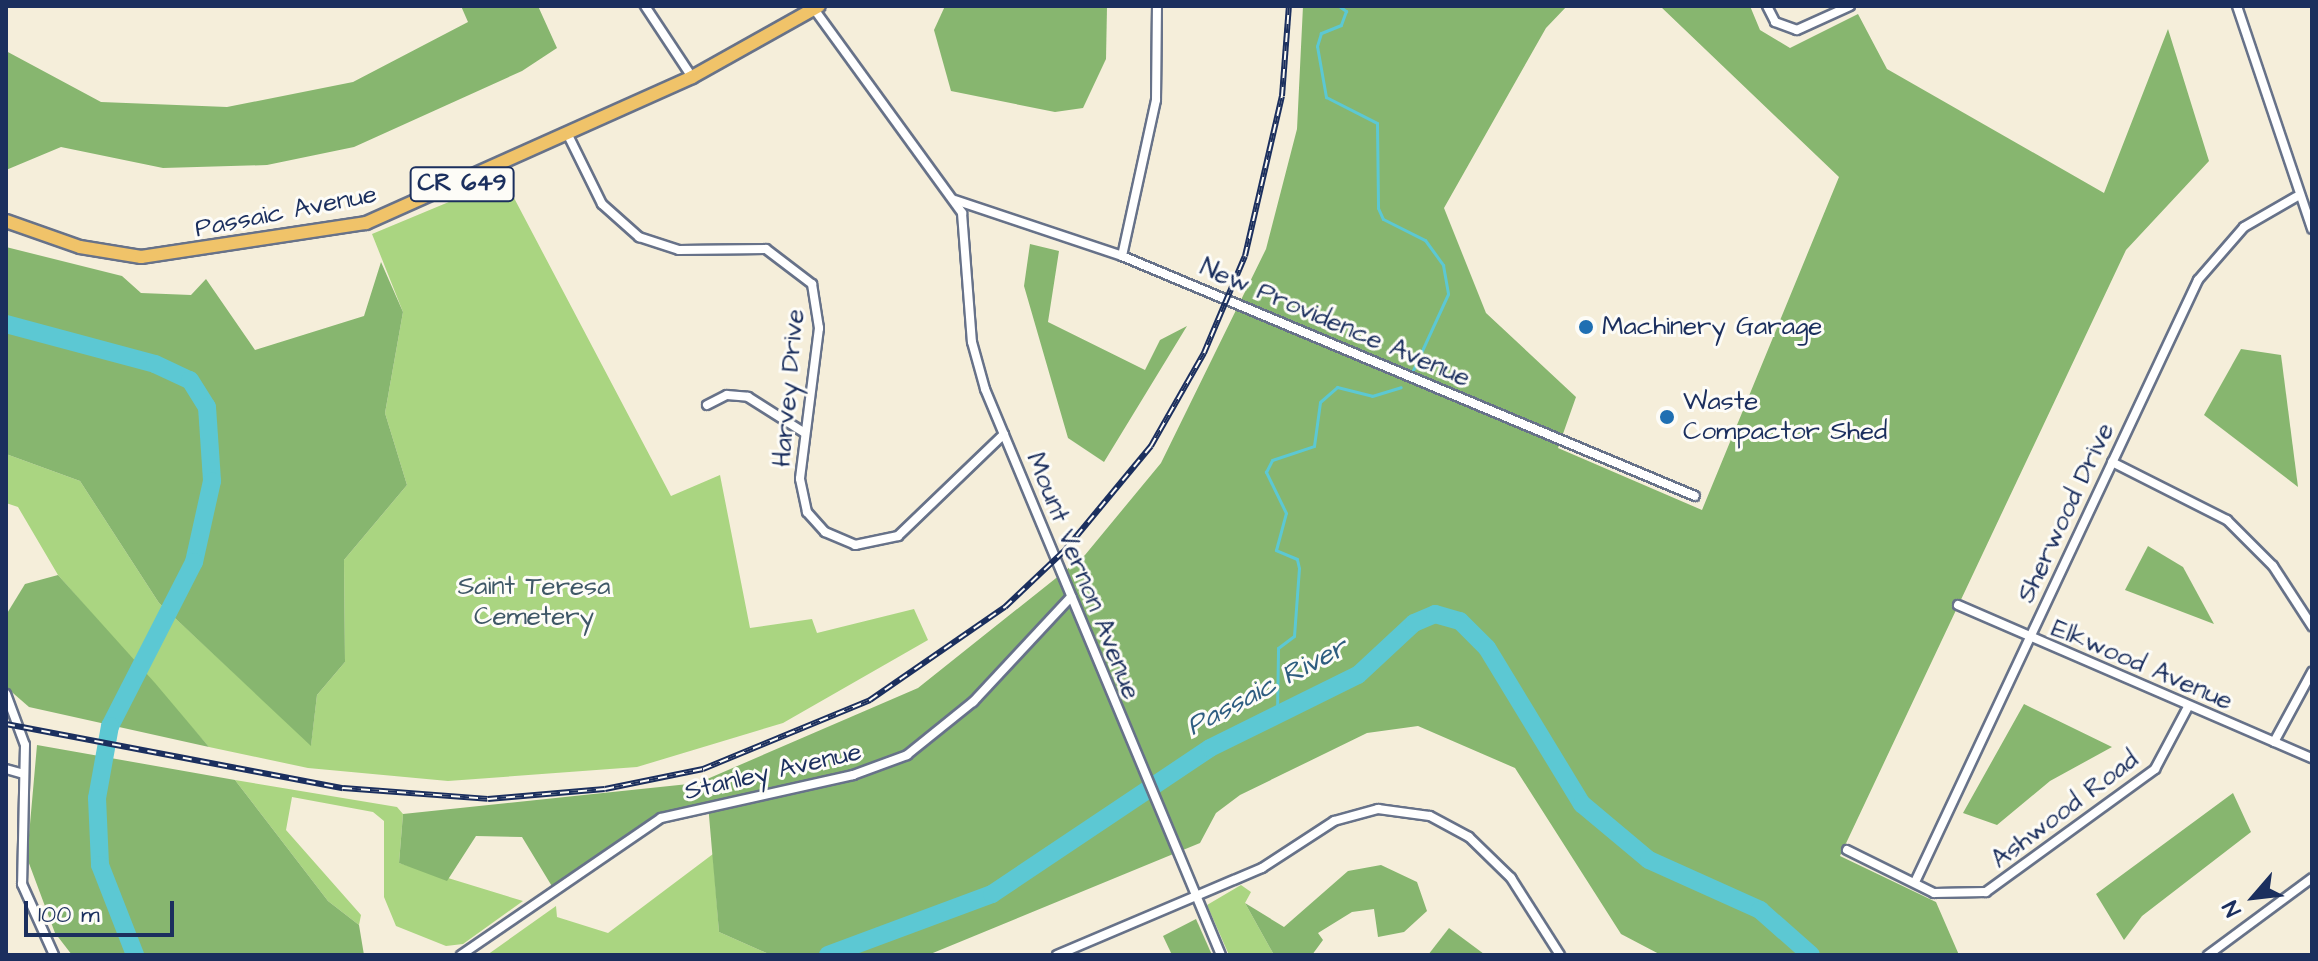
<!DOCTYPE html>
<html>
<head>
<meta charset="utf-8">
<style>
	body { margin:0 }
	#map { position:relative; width:2318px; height:961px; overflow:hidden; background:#f5eeda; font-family:"Architects Daughter",sans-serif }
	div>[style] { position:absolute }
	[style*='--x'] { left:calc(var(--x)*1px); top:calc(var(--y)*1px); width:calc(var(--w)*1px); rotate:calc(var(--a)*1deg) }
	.green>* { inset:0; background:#aad581 }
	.forest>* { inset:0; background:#87b66f }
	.stream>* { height:3px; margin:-1.5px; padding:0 1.5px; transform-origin:1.5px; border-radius:1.5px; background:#5cc8d3 }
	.river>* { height:18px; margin:-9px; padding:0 9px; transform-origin:9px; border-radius:9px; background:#5cc8d3 }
	.roads { filter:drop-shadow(2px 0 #677289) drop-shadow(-2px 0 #677289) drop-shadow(0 2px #677289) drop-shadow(0 -2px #677289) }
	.street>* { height:8px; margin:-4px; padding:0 4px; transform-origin:4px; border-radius:4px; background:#fff }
	.primary>* { height:12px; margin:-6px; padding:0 6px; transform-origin:6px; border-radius:6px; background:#f0c369 }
	.rail>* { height:6px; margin-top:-3px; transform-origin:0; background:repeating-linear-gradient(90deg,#fdfcf7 0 9px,#1b2f5e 0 18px); box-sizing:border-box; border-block:2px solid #1b2f5e }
	.dots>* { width:22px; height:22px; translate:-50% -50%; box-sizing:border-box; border:4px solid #fdfcf7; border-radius:50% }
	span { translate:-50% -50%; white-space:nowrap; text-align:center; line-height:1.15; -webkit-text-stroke:6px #fdfcf7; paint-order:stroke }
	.shield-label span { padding:2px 6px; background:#fdfcf7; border:2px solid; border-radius:6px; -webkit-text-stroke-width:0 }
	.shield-label { font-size:24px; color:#1b2f5e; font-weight:700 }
	.street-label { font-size:26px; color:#1b2f5e }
	.poi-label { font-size:26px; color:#1b2f5e }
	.left { translate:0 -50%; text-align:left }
	.park-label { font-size:26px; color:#3f5867 }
	.water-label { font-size:28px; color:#2e5d81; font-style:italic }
	.frame { position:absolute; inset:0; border:8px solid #1b2f5e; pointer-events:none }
	.north { position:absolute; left:2214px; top:857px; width:80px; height:80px; -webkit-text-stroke:6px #fdfcf7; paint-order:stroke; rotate:242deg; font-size:22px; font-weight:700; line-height:32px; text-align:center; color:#1b2f5e }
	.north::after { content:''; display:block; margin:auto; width:28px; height:36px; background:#1b2f5e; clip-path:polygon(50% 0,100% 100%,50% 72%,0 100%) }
	.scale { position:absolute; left:24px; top:901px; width:150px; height:36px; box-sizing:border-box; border:4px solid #1b2f5e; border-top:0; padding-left:10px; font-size:24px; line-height:28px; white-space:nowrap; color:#1b2f5e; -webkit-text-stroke:6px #fdfcf7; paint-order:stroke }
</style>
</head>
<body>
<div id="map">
	<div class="green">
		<div style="clip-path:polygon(504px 179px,671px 496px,720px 475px,750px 628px,812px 619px,817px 633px,914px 609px,928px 640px,783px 723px,637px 767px,448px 781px,308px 768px,209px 747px,58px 575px,18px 507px,6px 503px,6px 454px,80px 481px,159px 603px,311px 745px,317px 695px,345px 662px,344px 560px,407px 485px,385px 413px,403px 312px,372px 234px)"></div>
		<div style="clip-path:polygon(235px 780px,397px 807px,403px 814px,399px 863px,523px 901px,463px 944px,446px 946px,396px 926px,384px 897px,384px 821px,373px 812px,292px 797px,286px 830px,361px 915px,359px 925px,328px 901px)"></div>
		<div style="clip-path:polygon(713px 854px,719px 932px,771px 955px,487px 955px,556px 906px,557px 917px,608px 933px)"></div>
		<div style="clip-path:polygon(1241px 885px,1251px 892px,1245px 903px,1274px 955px,1229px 955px,1207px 905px)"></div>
	</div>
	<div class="forest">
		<div style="clip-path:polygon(461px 6px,538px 6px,557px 48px,522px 71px,354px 147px,267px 165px,163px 168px,61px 147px,6px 170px,6px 51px,101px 102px,227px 107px,353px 82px,468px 22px)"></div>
		<div style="clip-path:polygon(945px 6px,1107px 7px,1106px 59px,1083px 108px,1055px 112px,951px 91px,934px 30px)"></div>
		<div style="clip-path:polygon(1303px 6px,1567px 6px,1546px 28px,1444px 208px,1486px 313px,1576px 397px,1558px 448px,1702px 510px,1839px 177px,1660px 6px,1750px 6px,1760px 30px,1790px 48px,1858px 14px,1887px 69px,2104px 193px,2168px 29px,2209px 161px,2126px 250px,1840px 856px,1936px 902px,1959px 955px,1661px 955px,1621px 934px,1515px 768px,1418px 726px,1367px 733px,1240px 795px,1216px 813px,1200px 843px,928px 955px,771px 955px,719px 932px,708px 804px,643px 823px,553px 888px,522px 837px,476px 836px,447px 881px,399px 863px,403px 814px,698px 783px,918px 688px,1085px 555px,1161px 463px,1266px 249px,1297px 129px)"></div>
		<div style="clip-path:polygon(1030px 244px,1059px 251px,1048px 322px,1145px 370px,1160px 340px,1187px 326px,1104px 462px,1068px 438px,1024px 286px)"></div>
		<div style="clip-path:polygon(6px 247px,122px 276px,141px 293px,191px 295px,206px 279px,255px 350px,364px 316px,381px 262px,403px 312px,385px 413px,407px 485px,344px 560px,345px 662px,317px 695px,311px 746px,159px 603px,80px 481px,6px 454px)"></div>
		<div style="clip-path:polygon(2241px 349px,2281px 355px,2298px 487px,2204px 415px)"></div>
		<div style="clip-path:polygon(2148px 546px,2183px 567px,2214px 624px,2125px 590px)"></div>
		<div style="clip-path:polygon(58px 575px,155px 683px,209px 747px,29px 707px,6px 687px,6px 615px,25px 584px)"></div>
		<div style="clip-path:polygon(2024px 704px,2112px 747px,2050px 781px,1997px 825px,1963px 813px)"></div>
		<div style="clip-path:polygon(37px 745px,235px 780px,328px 901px,359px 925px,364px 955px,72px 955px,55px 933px,27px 858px)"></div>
		<div style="clip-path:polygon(2233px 793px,2251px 832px,2142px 916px,2124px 940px,2096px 894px)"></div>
		<div style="clip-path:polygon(1381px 865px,1417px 882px,1427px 911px,1404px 932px,1378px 937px,1374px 909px,1352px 912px,1318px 933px,1323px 940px,1312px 955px,1274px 955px,1245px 903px,1284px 927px,1348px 871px)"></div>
		<div style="clip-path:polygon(1196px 919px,1212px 955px,1172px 955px,1163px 936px)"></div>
		<div style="clip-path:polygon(1449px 928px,1484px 954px,1483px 955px,1428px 955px)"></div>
	</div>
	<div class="stream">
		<div style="--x:1339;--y:6;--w:9;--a:36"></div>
		<div style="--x:1346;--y:11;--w:15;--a:110"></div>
		<div style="--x:1341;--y:25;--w:22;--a:158"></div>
		<div style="--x:1321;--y:33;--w:14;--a:107"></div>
		<div style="--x:1317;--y:46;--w:52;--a:80"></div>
		<div style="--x:1326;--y:97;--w:57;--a:27"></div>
		<div style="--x:1377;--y:123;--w:85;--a:89.3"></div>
		<div style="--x:1378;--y:208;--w:12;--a:66"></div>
		<div style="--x:1383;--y:219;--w:47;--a:26.6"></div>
		<div style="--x:1425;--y:240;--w:31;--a:54"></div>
		<div style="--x:1443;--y:265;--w:29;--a:80"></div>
		<div style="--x:1448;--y:294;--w:84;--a:114.7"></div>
		<div style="--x:1277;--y:715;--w:67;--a:-89.1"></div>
		<div style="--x:1278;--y:648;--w:20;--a:-37"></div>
		<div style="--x:1294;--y:636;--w:68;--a:-85.8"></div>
		<div style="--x:1299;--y:568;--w:9;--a:-103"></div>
		<div style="--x:1297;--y:559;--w:23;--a:-157"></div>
		<div style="--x:1276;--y:550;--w:38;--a:-75"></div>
		<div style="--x:1286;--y:513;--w:46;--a:-116"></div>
		<div style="--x:1266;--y:472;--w:13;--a:-63"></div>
		<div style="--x:1272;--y:460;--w:44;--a:-18.4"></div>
		<div style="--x:1314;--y:446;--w:44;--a:-82.2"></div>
		<div style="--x:1320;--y:402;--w:23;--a:-41"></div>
		<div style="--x:1337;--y:387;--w:36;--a:14"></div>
		<div style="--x:1372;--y:396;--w:30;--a:-17"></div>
	</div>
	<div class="river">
		<div style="--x:6;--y:324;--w:154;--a:15"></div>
		<div style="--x:155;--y:364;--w:38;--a:25"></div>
		<div style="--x:190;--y:380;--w:32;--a:58"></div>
		<div style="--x:207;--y:407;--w:74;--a:86.1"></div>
		<div style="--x:212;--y:481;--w:83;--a:102.5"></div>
		<div style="--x:194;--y:562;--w:184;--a:117.1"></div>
		<div style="--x:110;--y:726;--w:73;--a:100.2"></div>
		<div style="--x:97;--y:798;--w:67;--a:87.4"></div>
		<div style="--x:100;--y:865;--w:97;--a:68.7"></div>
		<div style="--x:828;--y:955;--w:175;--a:-20.4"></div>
		<div style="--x:992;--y:894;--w:262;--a:-33.8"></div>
		<div style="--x:1210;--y:748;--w:165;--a:-26.3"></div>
		<div style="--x:1358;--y:675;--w:76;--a:-42.9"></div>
		<div style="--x:1414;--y:623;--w:23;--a:-23"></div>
		<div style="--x:1435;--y:614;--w:26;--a:16"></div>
		<div style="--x:1460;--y:621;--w:38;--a:45"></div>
		<div style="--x:1487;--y:648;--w:183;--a:58.7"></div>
		<div style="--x:1582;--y:804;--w:87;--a:39.9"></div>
		<div style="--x:1649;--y:860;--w:122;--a:24.2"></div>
		<div style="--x:1760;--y:910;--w:68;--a:41.4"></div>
	</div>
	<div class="roads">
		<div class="street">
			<div style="--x:645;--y:6;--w:85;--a:56.5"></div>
			<div style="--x:1767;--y:6;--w:18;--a:63"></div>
			<div style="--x:1775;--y:22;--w:23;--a:20"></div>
			<div style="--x:1797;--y:30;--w:58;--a:-24.4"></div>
			<div style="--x:2237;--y:6;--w:235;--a:71.4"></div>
			<div style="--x:814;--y:9;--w:252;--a:54"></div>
			<div style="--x:962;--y:213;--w:129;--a:85.6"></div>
			<div style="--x:972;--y:342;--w:49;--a:74.5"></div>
			<div style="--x:985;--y:389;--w:613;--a:67.37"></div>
			<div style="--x:568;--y:135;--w:77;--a:63.8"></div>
			<div style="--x:602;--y:204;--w:50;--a:41.7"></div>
			<div style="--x:639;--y:237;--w:42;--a:18"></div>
			<div style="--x:679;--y:250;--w:87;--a:-0.7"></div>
			<div style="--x:766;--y:249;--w:58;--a:37.3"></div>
			<div style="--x:812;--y:284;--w:45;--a:81"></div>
			<div style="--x:819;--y:328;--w:152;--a:97.2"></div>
			<div style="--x:800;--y:479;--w:34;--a:78"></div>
			<div style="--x:807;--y:512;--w:27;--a:48"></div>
			<div style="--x:825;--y:532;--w:33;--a:23"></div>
			<div style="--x:855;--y:545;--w:44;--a:-11.8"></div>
			<div style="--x:898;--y:536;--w:147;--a:-43.9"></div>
			<div style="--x:955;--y:200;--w:176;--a:18.5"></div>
			<div style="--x:1122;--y:256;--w:621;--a:22.73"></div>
			<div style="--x:1122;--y:256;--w:160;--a:-77.7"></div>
			<div style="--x:1156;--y:100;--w:94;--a:-89.4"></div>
			<div style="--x:707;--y:405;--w:22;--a:-27"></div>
			<div style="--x:727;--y:395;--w:21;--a:5"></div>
			<div style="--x:748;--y:397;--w:67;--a:32.3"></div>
			<div style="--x:2112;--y:462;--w:129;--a:26.8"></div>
			<div style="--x:2227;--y:520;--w:65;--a:45"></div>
			<div style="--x:2273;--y:566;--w:72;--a:57"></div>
			<div style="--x:1958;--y:605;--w:386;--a:23.4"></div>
			<div style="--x:6;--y:694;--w:54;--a:69.6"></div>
			<div style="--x:25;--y:745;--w:139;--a:91.2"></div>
			<div style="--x:22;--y:884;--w:78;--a:65.7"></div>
			<div style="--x:2274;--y:742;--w:80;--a:-61.5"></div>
			<div style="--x:6;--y:769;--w:18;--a:16"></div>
			<div style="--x:1847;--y:850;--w:97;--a:26.3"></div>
			<div style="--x:1934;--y:893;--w:52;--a:-1.1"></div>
			<div style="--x:1986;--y:892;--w:209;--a:-36"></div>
			<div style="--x:2155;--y:769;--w:70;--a:-62"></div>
			<div style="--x:1915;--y:882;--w:665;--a:-64.82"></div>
			<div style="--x:2198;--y:280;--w:70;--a:-49"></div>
			<div style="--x:2244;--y:227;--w:60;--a:-30"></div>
			<div style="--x:461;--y:955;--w:242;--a:-34.4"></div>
			<div style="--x:661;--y:818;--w:197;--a:-12.6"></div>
			<div style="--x:853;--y:775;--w:58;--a:-20.3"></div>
			<div style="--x:907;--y:755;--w:85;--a:-38.8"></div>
			<div style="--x:973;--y:702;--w:144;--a:-47"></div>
			<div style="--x:1057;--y:955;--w:223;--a:-23"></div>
			<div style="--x:1262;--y:868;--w:86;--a:-33.1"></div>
			<div style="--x:1334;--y:821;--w:46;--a:-15.3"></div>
			<div style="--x:1378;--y:809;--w:52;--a:7.7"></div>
			<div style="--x:1430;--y:816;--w:44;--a:28.3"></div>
			<div style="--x:1469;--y:837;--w:59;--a:44.3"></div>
			<div style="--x:1511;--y:878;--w:91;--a:57.5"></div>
			<div style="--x:2208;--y:955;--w:129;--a:-36.5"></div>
		</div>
		<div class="primary">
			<div style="--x:6;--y:221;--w:78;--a:19.4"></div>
			<div style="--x:80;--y:247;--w:62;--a:9.3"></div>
			<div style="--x:141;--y:257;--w:228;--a:-8.6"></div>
			<div style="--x:366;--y:223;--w:357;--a:-24.1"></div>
			<div style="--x:692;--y:77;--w:145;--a:-29.2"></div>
		</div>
	</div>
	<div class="rail">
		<div style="--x:6;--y:724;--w:343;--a:10.8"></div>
		<div style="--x:343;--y:788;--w:145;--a:4.3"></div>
		<div style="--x:488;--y:799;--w:117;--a:-4.9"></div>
		<div style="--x:605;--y:789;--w:100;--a:-11.5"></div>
		<div style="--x:703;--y:769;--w:181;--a:-22.4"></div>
		<div style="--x:870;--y:700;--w:164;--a:-34.6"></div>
		<div style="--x:1005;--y:607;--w:83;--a:-43.5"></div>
		<div style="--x:1065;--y:550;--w:135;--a:-50.4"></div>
		<div style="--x:1151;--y:446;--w:107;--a:-60.3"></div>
		<div style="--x:1204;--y:353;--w:105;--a:-67.1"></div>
		<div style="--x:1245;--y:256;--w:164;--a:-77"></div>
		<div style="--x:1282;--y:96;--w:90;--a:-85.6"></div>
	</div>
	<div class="dots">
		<div style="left:1586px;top:327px;background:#1f6fb2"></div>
		<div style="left:1667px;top:417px;background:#1f6fb2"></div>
	</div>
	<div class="shield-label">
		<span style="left:462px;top:184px">CR 649</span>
	</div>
	<div class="street-label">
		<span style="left:286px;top:212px;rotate:-11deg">Passaic Avenue</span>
		<span style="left:1335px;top:323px;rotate:23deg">New Providence Avenue</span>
		<span style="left:789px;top:388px;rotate:-85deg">Harvey Drive</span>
		<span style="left:2066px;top:513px;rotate:-65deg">Sherwood Drive</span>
		<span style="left:1083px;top:576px;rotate:68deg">Mount Vernon Avenue</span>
		<span style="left:2142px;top:665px;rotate:23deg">Elkwood Avenue</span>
		<span style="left:773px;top:772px;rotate:-13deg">Stanley Avenue</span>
		<span style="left:2065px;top:810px;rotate:-37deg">Ashwood Road</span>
	</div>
	<div class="poi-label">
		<span class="left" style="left:1602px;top:327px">Machinery Garage</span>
		<span class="left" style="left:1683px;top:417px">Waste<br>Compactor Shed</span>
	</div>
	<div class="park-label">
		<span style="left:534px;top:602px">Saint Teresa<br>Cemetery</span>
	</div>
	<div class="water-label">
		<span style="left:1267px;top:687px;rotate:-28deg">Passaic River</span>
	</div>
	<div class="frame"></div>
	<div class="north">N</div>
	<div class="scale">100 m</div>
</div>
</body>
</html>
